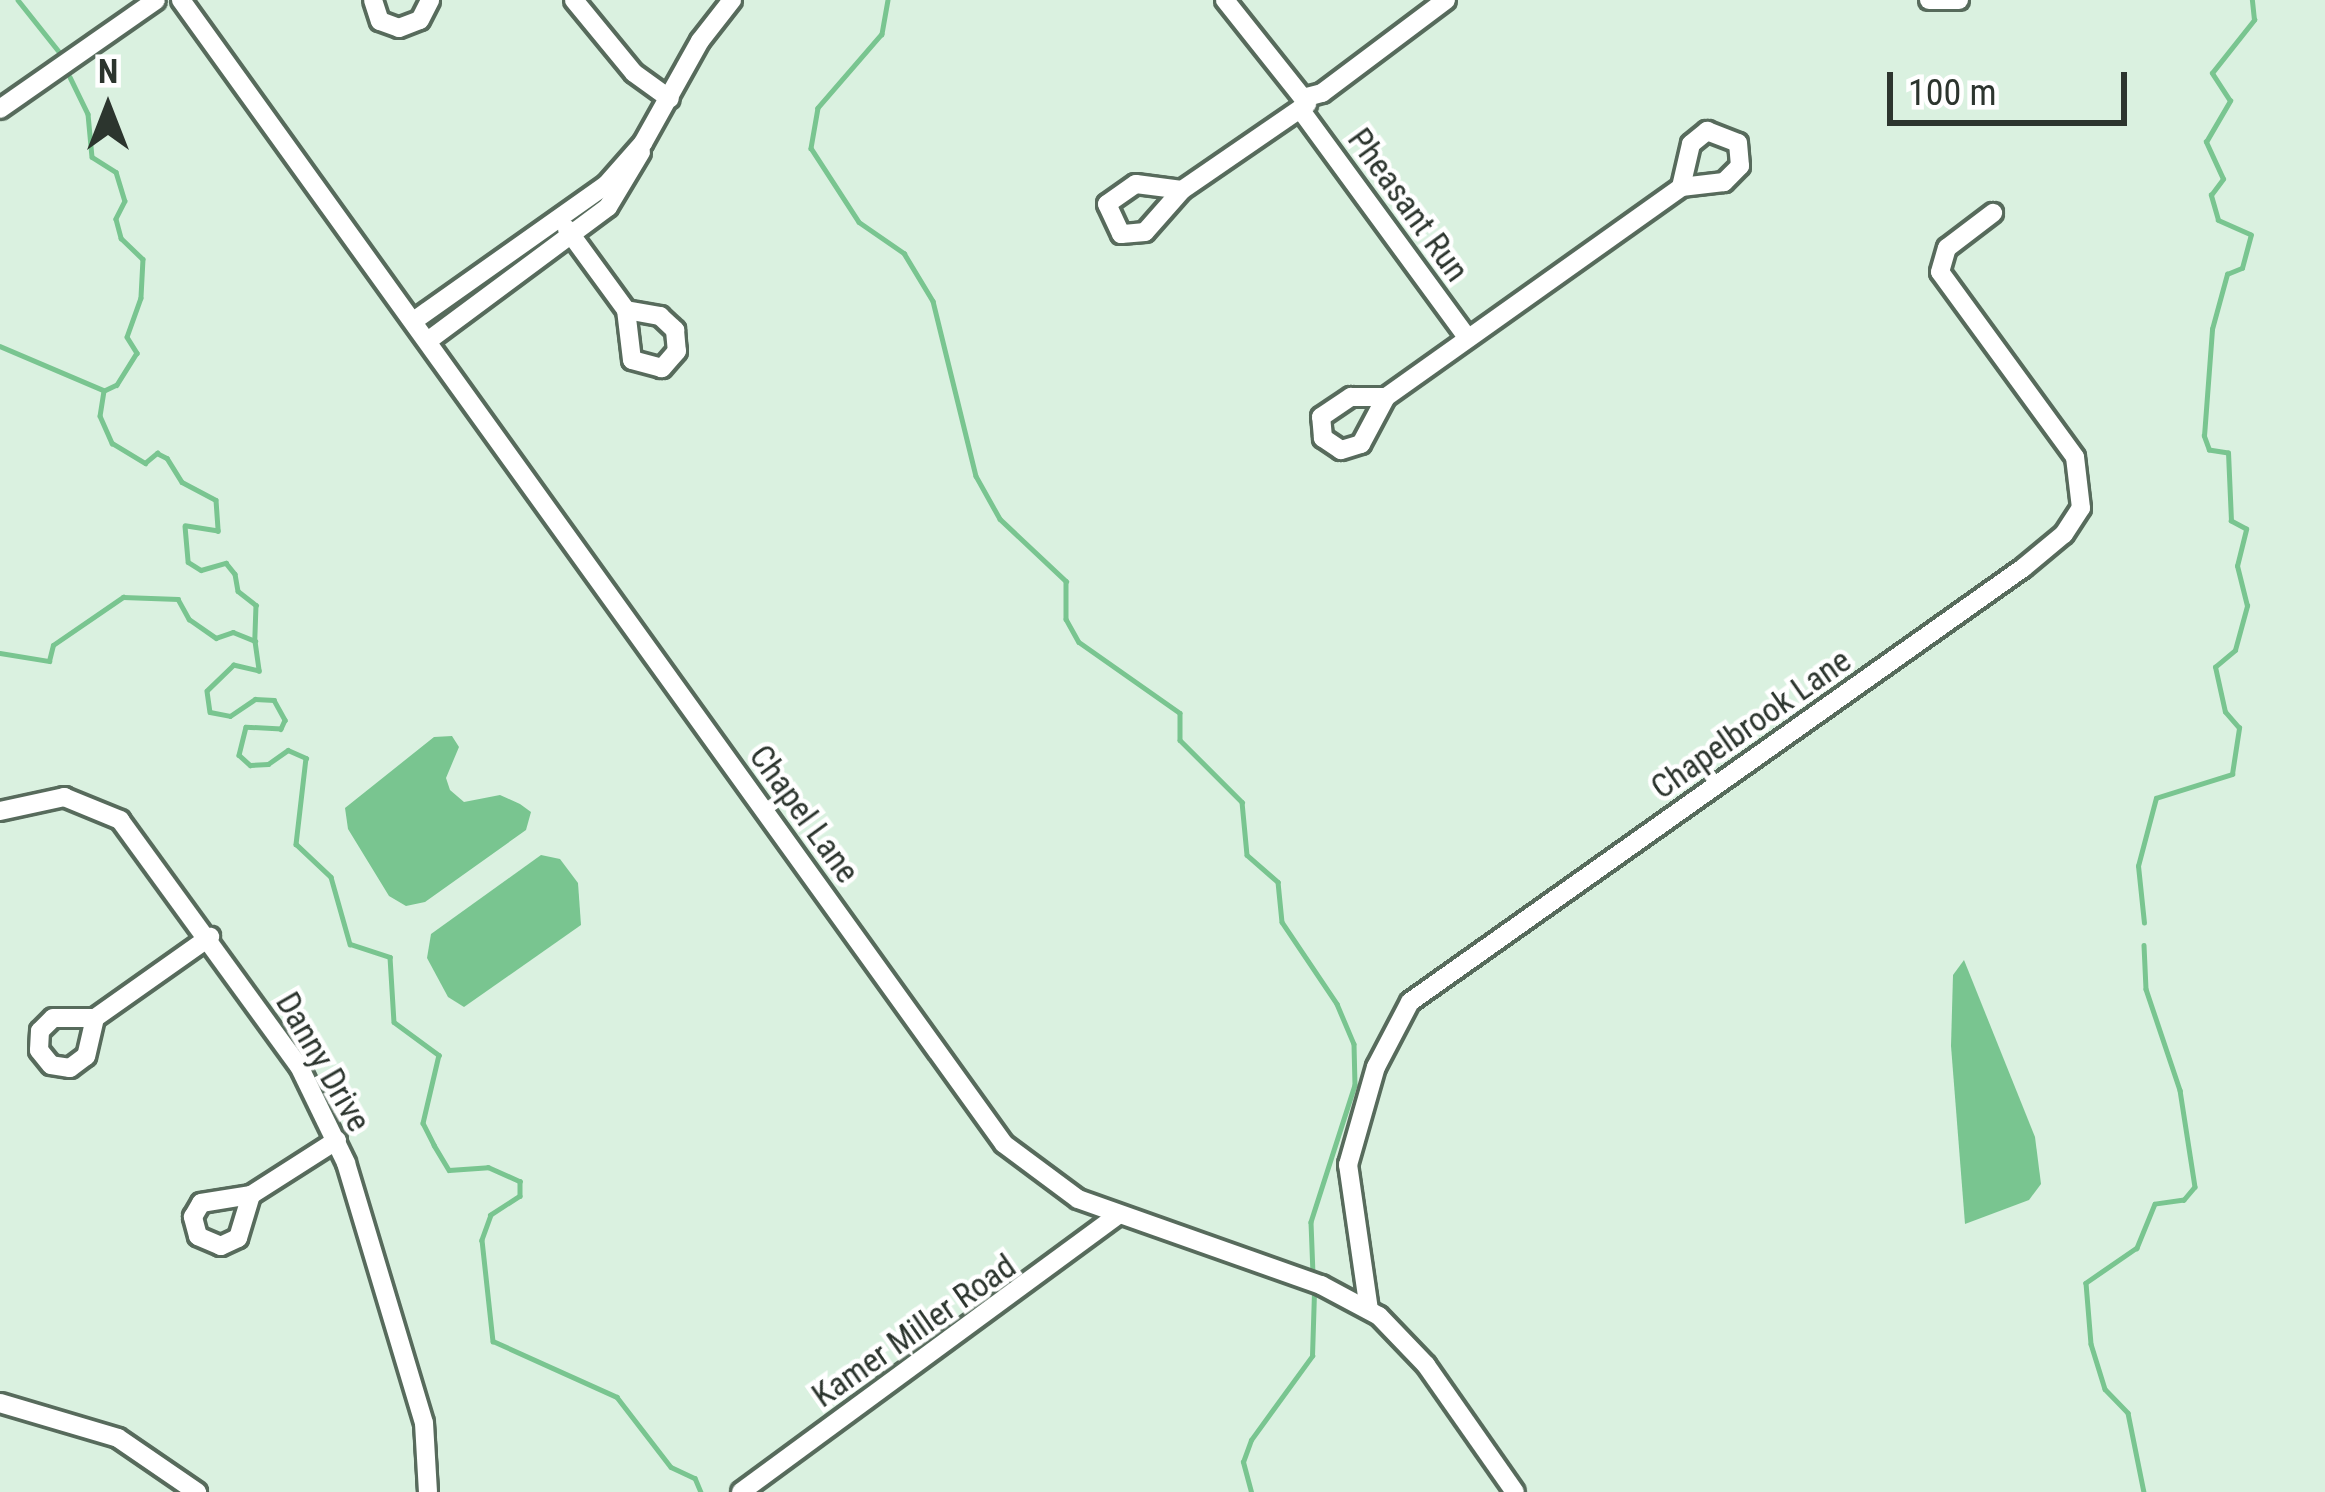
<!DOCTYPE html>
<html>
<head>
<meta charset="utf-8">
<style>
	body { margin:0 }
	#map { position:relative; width:2325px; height:1492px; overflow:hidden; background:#daf1e0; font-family:"Roboto Condensed",sans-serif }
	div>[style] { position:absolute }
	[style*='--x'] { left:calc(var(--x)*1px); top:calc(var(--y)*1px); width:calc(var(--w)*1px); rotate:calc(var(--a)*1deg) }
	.water>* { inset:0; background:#79c590 }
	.stream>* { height:4.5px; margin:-2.25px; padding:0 2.25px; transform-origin:2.25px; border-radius:2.25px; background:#79c590 }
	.roads { filter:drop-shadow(3px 0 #576b5c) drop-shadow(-3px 0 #576b5c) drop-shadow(0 3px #576b5c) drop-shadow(0 -3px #576b5c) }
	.minor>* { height:18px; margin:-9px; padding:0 9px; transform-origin:9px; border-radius:9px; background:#fff }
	span { translate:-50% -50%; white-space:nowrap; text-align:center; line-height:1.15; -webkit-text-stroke:9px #fff; paint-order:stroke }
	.street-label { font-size:33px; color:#2c352e }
	.north { position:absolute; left:48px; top:48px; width:120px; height:120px; -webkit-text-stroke:9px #fff; paint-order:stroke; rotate:0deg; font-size:33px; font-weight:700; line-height:48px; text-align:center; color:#2c352e }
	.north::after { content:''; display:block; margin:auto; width:42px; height:54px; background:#2c352e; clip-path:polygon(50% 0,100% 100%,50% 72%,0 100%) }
	.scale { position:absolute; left:1887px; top:72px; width:240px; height:54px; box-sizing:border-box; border:6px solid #2c352e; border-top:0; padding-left:15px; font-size:36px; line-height:42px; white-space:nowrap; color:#2c352e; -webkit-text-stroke:9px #fff; paint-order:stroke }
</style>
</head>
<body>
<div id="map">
	<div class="water">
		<div style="clip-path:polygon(452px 736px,459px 747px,446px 778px,450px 790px,464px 802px,500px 795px,520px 804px,531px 812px,526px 830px,425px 902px,406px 906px,389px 896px,348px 829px,345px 808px,434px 737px)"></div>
		<div style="clip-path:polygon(541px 855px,560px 859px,578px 883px,581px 925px,464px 1007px,448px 997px,427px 958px,431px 934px)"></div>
		<div style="clip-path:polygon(1964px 960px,2035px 1137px,2041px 1184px,2029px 1200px,1965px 1224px,1951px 1046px,1953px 975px)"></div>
	</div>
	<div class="stream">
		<div style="--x:18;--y:0;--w:69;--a:51.5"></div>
		<div style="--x:888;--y:0;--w:35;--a:100"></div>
		<div style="--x:882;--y:34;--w:98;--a:130.9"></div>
		<div style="--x:818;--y:108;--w:41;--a:99.9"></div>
		<div style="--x:811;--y:148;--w:88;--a:57"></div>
		<div style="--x:859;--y:222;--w:55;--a:34.6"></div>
		<div style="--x:904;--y:253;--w:56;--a:58.9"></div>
		<div style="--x:933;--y:301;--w:180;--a:76.2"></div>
		<div style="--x:976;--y:476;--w:49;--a:60.8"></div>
		<div style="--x:1000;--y:519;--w:91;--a:43.2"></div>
		<div style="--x:1066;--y:581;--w:38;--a:90"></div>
		<div style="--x:1066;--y:619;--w:26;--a:61"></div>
		<div style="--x:1079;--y:642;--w:123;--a:35.1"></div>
		<div style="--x:1180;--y:713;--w:27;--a:90"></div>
		<div style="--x:1180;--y:740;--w:88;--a:45"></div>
		<div style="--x:1242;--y:802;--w:53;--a:84.6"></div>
		<div style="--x:1247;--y:855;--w:41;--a:41.1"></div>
		<div style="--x:1278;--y:882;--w:40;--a:84.3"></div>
		<div style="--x:1282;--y:922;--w:99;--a:56.1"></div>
		<div style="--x:1337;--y:1004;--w:43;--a:67"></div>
		<div style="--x:1354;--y:1044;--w:41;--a:88.6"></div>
		<div style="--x:1355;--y:1085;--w:144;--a:107.8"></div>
		<div style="--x:1311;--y:1222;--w:52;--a:87.8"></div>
		<div style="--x:70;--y:77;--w:41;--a:64.1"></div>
		<div style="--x:88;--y:114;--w:43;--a:84.7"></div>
		<div style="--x:92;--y:157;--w:28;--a:32"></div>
		<div style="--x:116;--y:172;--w:30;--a:73"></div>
		<div style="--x:125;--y:201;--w:20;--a:117"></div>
		<div style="--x:116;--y:219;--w:20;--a:75"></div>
		<div style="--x:121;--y:238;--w:30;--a:44"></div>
		<div style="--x:143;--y:259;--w:39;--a:93"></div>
		<div style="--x:141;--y:298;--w:41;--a:109.7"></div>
		<div style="--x:127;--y:337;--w:19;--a:58"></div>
		<div style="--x:137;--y:353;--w:38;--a:122"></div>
		<div style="--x:117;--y:385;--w:14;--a:155"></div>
		<div style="--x:0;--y:346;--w:112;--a:23.1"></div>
		<div style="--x:104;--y:391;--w:25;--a:99"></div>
		<div style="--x:100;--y:416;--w:30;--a:66"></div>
		<div style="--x:112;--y:443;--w:39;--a:31"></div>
		<div style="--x:145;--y:463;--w:16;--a:-40"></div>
		<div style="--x:157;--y:453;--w:11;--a:27"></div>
		<div style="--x:167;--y:458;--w:28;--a:58"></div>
		<div style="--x:182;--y:482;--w:38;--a:28"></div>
		<div style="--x:216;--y:500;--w:31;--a:86"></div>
		<div style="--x:218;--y:531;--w:33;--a:-171"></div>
		<div style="--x:185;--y:526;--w:36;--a:85"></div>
		<div style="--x:188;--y:562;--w:15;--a:32"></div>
		<div style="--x:201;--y:570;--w:26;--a:-16"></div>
		<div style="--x:226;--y:563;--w:14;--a:51"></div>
		<div style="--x:235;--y:574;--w:17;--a:80"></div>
		<div style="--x:238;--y:591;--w:23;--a:38"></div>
		<div style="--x:256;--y:605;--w:36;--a:92"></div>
		<div style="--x:0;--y:653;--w:50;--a:9.3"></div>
		<div style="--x:49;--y:661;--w:16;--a:-76"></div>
		<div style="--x:53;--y:645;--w:85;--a:-34.4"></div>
		<div style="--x:123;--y:597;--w:55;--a:2.1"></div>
		<div style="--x:178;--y:599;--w:23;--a:61"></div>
		<div style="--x:189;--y:619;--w:33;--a:35"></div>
		<div style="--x:216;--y:638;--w:18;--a:-19"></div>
		<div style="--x:233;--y:632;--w:24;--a:22"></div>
		<div style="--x:255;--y:641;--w:30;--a:82"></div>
		<div style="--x:259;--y:671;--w:26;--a:-167"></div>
		<div style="--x:234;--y:665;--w:37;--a:136"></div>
		<div style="--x:207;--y:691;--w:21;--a:82"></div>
		<div style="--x:210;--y:712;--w:20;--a:11"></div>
		<div style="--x:230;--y:716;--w:30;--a:-34"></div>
		<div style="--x:255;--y:699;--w:19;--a:3"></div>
		<div style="--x:274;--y:700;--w:23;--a:61"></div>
		<div style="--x:285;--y:720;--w:10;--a:114"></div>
		<div style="--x:281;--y:729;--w:35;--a:-177"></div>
		<div style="--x:246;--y:727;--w:29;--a:104"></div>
		<div style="--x:239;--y:755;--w:15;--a:42"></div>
		<div style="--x:250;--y:765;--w:18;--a:-3"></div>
		<div style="--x:268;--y:764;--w:24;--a:-35"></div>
		<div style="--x:288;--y:750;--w:20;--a:24"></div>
		<div style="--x:306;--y:758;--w:87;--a:96.6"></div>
		<div style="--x:296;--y:844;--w:48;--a:43.3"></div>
		<div style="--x:331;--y:877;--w:70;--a:74.2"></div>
		<div style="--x:350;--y:944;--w:42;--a:18"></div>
		<div style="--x:390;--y:957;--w:65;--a:86.5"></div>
		<div style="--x:394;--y:1022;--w:56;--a:36.3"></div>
		<div style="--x:439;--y:1055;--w:70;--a:103.2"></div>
		<div style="--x:423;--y:1123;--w:25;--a:63"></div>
		<div style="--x:434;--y:1145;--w:29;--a:59"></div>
		<div style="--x:449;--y:1170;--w:39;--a:-4"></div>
		<div style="--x:488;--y:1167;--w:35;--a:24"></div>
		<div style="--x:520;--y:1181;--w:15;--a:90"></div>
		<div style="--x:520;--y:1196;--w:35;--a:147"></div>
		<div style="--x:491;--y:1215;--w:27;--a:110"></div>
		<div style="--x:482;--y:1240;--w:102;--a:83.8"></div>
		<div style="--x:493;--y:1341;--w:136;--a:24.3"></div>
		<div style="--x:617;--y:1397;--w:88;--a:52.4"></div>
		<div style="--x:671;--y:1467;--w:26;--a:25"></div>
		<div style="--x:695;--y:1478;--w:15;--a:67"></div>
		<div style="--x:2144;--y:923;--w:57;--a:-96"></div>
		<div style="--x:2138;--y:866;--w:70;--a:-75.2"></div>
		<div style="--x:2156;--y:798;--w:80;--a:-17.5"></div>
		<div style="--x:2232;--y:774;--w:47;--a:-81.3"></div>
		<div style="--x:2239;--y:728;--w:21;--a:-131"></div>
		<div style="--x:2225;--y:712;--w:46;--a:-102.5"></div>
		<div style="--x:2215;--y:667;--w:26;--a:-40"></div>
		<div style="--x:2235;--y:650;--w:46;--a:-74.7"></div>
		<div style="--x:2247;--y:606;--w:41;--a:-104"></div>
		<div style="--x:2237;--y:566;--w:38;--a:-76"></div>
		<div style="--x:2246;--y:529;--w:17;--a:-152"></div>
		<div style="--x:2231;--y:521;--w:68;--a:-92.5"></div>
		<div style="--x:2228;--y:453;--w:19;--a:-171"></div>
		<div style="--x:2209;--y:450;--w:15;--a:-110"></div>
		<div style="--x:2204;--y:436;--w:107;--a:-85.7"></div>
		<div style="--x:2212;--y:329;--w:57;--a:-74.7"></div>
		<div style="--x:2227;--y:274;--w:16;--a:-22"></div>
		<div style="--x:2242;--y:268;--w:34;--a:-75"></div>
		<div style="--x:2251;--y:235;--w:36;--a:-156"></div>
		<div style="--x:2218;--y:220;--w:26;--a:-106"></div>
		<div style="--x:2211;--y:195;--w:20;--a:-53"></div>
		<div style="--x:2223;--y:179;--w:41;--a:-114.7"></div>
		<div style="--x:2206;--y:142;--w:48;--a:-59.7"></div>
		<div style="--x:2230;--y:101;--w:33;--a:-123"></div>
		<div style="--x:2212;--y:73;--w:68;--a:-51.6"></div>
		<div style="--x:2254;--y:20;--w:20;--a:-96"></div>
		<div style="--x:2144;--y:945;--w:44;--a:87.4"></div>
		<div style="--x:2146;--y:989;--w:107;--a:71.4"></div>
		<div style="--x:2180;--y:1090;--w:98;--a:81.2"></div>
		<div style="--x:2195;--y:1187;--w:17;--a:130"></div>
		<div style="--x:2184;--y:1200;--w:29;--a:172"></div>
		<div style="--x:2155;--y:1204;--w:48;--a:112.2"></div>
		<div style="--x:2137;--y:1248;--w:62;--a:145.5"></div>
		<div style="--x:2086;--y:1283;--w:61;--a:85.3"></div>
		<div style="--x:2091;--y:1344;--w:47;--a:72.7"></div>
		<div style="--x:2105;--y:1389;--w:33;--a:46"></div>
		<div style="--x:2128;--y:1413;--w:81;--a:78.6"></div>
		<div style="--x:1251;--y:1492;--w:31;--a:-105"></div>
		<div style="--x:1243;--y:1462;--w:23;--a:-70"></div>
		<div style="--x:1251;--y:1440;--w:104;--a:-54"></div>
		<div style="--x:1312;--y:1356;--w:65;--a:-88.2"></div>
	</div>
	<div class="roads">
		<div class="minor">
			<div style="--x:181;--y:0;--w:1409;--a:54.27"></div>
			<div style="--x:1004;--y:1144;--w:92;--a:36.6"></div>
			<div style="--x:1078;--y:1199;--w:258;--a:19.5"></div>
			<div style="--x:1321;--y:1285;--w:66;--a:28.1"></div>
			<div style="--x:1379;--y:1316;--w:68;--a:46.2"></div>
			<div style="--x:1426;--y:1365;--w:155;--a:55"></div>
			<div style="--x:373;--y:0;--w:22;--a:72"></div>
			<div style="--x:380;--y:21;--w:20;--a:20"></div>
			<div style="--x:399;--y:28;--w:22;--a:-21"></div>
			<div style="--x:420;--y:20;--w:22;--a:-63"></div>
			<div style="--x:574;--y:0;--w:94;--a:50.6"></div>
			<div style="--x:634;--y:73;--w:44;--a:35.8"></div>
			<div style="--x:1225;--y:0;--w:125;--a:51.5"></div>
			<div style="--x:1303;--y:98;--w:20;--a:-15"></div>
			<div style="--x:1322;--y:93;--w:155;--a:-36.9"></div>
			<div style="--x:1929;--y:0;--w:30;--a:0"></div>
			<div style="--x:0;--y:109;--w:190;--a:-34.9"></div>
			<div style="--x:1300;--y:109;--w:283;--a:53.8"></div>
			<div style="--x:1707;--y:131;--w:33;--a:21"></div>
			<div style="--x:1738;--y:143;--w:23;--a:85"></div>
			<div style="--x:1740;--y:166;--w:23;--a:135"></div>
			<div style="--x:1724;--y:182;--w:43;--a:173.4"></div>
			<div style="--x:1681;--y:187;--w:44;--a:-76.9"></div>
			<div style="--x:1691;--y:144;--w:21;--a:-39"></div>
			<div style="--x:1136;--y:184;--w:46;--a:7.4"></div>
			<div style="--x:1182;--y:190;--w:56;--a:131.4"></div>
			<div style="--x:1145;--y:232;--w:24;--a:175"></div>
			<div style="--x:1121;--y:234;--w:33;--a:-115"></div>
			<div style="--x:1107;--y:204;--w:35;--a:-35"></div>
			<div style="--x:1182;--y:190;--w:152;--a:-34.5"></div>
			<div style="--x:567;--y:229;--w:100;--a:53.9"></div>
			<div style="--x:626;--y:310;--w:35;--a:10"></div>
			<div style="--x:660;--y:316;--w:21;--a:43"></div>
			<div style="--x:675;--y:330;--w:21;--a:85"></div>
			<div style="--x:677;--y:351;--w:23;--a:131"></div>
			<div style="--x:662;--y:368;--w:31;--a:-165"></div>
			<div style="--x:632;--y:360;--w:50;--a:-96.8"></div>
			<div style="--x:415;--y:320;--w:234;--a:-35.3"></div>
			<div style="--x:606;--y:185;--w:56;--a:-48.6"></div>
			<div style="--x:643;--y:143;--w:117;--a:-60.8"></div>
			<div style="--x:700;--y:41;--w:52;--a:-52"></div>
			<div style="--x:429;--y:340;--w:223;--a:-36.6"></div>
			<div style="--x:608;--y:207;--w:64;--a:-59"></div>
			<div style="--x:1351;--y:397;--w:35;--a:0"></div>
			<div style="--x:1386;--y:397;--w:53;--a:118"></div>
			<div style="--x:1361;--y:444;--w:21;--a:163"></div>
			<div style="--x:1341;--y:450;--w:22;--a:-146"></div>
			<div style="--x:1323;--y:438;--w:21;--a:-95"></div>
			<div style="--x:1321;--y:417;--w:36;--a:-34"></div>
			<div style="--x:1386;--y:397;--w:362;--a:-35.4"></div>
			<div style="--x:0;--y:811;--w:66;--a:-12.3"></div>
			<div style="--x:64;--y:797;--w:61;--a:22.3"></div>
			<div style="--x:120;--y:820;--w:304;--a:54"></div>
			<div style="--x:299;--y:1066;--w:108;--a:64.1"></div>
			<div style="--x:346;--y:1163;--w:271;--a:73.3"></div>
			<div style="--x:424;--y:1423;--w:69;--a:86.7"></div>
			<div style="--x:53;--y:1018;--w:42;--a:0"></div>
			<div style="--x:95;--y:1018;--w:39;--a:103"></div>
			<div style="--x:86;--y:1056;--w:20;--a:143"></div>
			<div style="--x:70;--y:1068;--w:19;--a:-171"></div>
			<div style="--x:51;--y:1065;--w:19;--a:-129"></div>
			<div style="--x:39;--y:1050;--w:19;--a:-87"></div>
			<div style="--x:40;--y:1031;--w:18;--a:-45"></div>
			<div style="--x:95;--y:1018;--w:141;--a:-35.2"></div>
			<div style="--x:251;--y:1195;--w:45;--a:106.8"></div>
			<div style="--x:238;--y:1238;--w:19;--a:155"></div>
			<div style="--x:221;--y:1246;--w:25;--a:-157"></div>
			<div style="--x:198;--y:1236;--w:20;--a:-105"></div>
			<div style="--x:193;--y:1217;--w:16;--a:-60"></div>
			<div style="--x:201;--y:1203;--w:51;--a:-9.1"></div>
			<div style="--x:251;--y:1195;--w:102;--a:-32.6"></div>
			<div style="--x:1369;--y:1310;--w:147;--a:-98.2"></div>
			<div style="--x:1348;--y:1165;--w:102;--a:-74.1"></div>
			<div style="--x:1376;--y:1067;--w:73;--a:-62.4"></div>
			<div style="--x:1410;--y:1002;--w:751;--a:-35.3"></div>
			<div style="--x:2023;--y:568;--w:53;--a:-39.7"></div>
			<div style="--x:2064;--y:534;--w:31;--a:-57"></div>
			<div style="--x:2081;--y:508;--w:51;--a:-96.7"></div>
			<div style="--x:2075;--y:457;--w:229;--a:-126.1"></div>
			<div style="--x:1940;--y:272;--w:25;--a:-74"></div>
			<div style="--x:1947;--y:248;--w:58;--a:-37.3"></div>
			<div style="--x:0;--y:1403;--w:123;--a:16.5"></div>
			<div style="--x:118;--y:1438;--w:96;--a:34.4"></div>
			<div style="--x:741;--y:1492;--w:468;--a:-36.3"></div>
		</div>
	</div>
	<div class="street-label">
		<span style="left:1408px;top:205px;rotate:54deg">Pheasant Run</span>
		<span style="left:1751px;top:724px;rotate:-35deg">Chapelbrook Lane</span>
		<span style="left:804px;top:814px;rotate:54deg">Chapel Lane</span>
		<span style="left:323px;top:1062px;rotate:60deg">Danny Drive</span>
		<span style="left:914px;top:1331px;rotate:-35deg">Kamer Miller Road</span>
	</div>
	<div class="north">N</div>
	<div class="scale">100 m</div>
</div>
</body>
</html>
